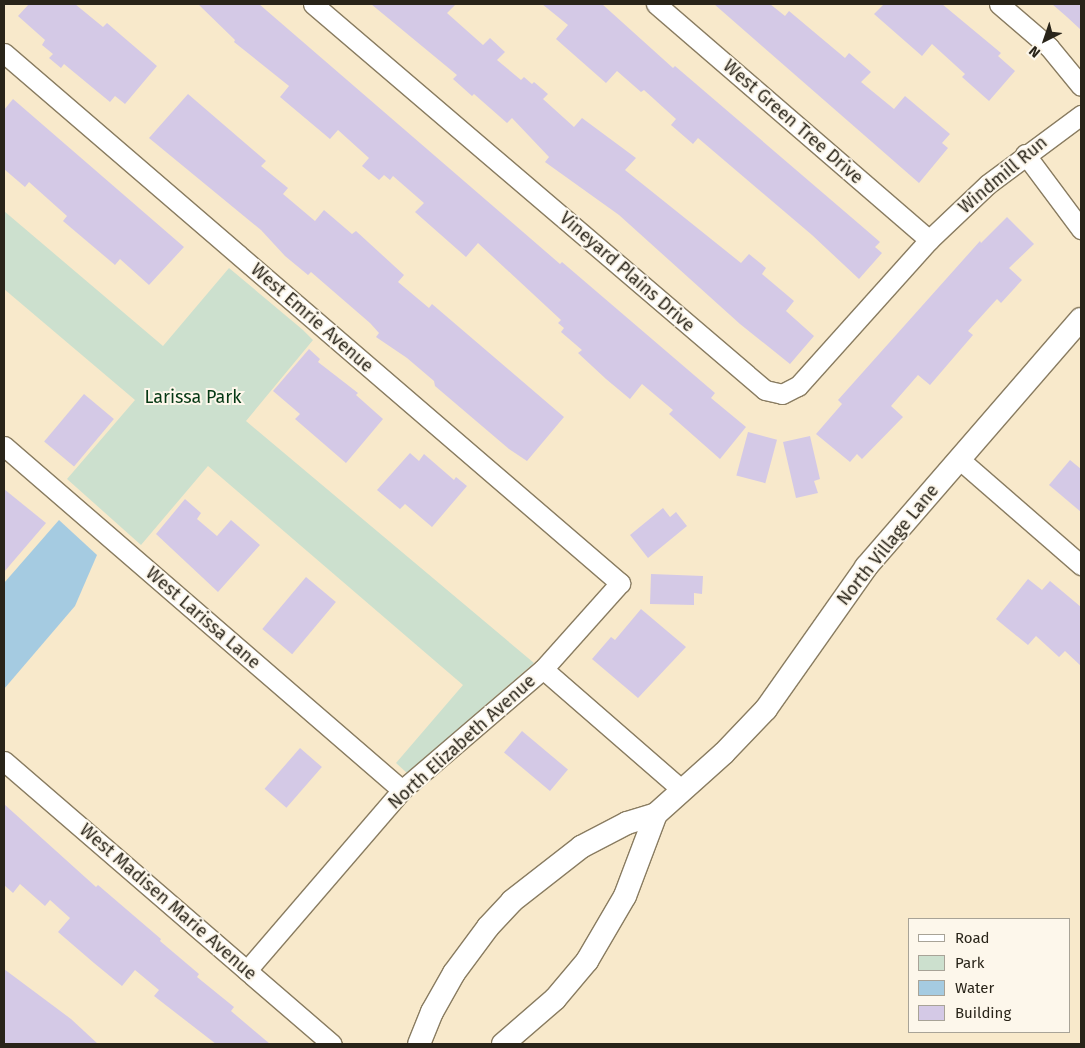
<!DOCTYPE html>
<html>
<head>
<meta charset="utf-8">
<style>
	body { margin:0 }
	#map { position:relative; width:1085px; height:1048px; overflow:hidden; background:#f8e9cb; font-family:"Fira Sans",sans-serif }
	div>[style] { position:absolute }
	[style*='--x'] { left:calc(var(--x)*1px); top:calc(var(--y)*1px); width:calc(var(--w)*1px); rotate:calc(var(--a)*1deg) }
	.green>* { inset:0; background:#cce0ce }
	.water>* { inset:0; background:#a5cbe1 }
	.building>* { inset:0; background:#d4c9e6; transform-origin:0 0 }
	.roads { filter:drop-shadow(1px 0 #897c61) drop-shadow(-1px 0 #897c61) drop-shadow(0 1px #897c61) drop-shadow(0 -1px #897c61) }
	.minor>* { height:19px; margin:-9.5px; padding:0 9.5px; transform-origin:9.5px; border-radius:9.5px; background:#fff }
	.tertiary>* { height:22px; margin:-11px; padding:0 11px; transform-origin:11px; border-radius:11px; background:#fff }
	span { translate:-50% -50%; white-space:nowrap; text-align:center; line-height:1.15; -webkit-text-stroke:4px #fdf7eb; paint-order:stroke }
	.street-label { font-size:18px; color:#292419 }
	.park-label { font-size:18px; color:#053814 }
	.frame { position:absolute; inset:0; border:5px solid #292419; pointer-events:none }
	.legend { position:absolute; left:908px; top:918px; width:162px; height:115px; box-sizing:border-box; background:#fdf7eb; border:1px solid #a8a397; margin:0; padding:6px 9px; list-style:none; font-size:15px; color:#292419 }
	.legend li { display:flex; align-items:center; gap:10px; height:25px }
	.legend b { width:25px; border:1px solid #a8a397 }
	.north { position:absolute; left:1020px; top:15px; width:50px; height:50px; -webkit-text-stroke:4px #fdf7eb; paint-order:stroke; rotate:221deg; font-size:14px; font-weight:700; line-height:20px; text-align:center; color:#292419 }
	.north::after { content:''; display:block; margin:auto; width:18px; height:22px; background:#292419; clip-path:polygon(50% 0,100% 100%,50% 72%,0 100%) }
</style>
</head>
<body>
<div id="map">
	<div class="green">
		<div style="clip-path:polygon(4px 211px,163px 346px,229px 268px,303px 330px,313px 340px,246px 421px,534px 663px,407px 773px,396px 763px,463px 685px,208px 466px,141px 545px,67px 479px,135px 400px,4px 289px)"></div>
	</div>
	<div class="water">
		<div style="clip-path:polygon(59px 520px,97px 555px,75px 606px,4px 689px,4px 583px)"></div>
	</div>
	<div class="building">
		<div style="clip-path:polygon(29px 4px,75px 4px,103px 27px,107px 23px,157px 66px,125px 104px,115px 96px,110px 102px,64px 64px,61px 68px,49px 58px,53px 54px,42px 45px,45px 40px,18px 16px)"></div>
		<div style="clip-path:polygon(198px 4px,259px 4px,560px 264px,562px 262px,715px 393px,711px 398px,746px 427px,720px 459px,669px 414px,673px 410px,642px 384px,630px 399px,606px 379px,578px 353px,582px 350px,561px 332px,564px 328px,558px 323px,561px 320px,478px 243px,466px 257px,415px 212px,424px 203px,393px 176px,390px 180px,384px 175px,379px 180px,362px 166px,369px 158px,338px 130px,330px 139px,280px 97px,289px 86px,234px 42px,235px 40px)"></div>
		<div style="clip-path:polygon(371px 4px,456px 4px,447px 13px,483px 45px,490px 38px,505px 52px,497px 60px,521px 80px,524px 77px,532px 84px,534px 82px,548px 94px,543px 99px,574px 127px,582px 118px,636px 158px,625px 170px,741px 263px,749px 254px,766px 268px,762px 274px,794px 301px,786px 311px,814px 336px,790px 364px,740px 324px,619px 215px,545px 162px,549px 157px,512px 118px,507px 123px,474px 94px,472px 96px,453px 79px,457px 75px)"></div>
		<div style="clip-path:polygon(542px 4px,602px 4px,673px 68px,675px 66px,865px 229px,880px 242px,875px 247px,882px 253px,859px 279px,812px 235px,698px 138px,693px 144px,671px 125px,676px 119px,644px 90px,641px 92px,617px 71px,606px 83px,556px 39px,568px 25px)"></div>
		<div style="clip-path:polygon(714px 4px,770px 4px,785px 16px,789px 11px,845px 58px,849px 53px,871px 72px,861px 82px,894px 109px,905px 96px,950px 134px,942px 143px,948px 148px,919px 183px)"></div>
		<div style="clip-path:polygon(884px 4px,942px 4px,1001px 53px,998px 56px,1015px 71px,989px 101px,962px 77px,965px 74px,932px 44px,922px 56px,874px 14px)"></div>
		<div style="clip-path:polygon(1052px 4px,1081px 4px,1081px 30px,1067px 17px)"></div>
		<div style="clip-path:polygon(188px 94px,266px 161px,261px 166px,288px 188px,283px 194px,315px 221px,324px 210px,352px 234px,356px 231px,404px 275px,398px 282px,429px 308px,432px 304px,564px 417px,527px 461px,509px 449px,435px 386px,434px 381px,407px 358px,376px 337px,379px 333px,370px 323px,311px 272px,308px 275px,285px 256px,261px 230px,149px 138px)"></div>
		<div style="clip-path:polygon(13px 99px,184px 247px,149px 285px,120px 259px,115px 265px,63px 221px,67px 216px,29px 182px,25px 187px,4px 169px,4px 110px)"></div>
		<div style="clip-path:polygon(1007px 217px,1034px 244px,1009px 268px,1022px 280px,1001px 303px,997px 299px,968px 331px,973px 335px,930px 385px,918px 375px,891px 406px,903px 417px,862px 459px,857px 454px,850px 462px,816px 434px,842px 404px,838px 400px,980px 241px,981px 243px)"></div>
		<div style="clip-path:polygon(309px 349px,320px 359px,318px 362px,358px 393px,356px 395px,383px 419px,346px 463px,295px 419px,300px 414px,273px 391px)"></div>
		<div style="left:84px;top:394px;width:39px;height:62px;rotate:40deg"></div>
		<div style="left:748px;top:432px;width:30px;height:45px;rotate:15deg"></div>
		<div style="clip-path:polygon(810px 436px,820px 479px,814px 481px,818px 493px,796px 498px,783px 442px)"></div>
		<div style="clip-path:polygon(410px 453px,419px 461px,424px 454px,454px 480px,456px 477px,467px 486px,432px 527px,405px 504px,400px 509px,377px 490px)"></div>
		<div style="clip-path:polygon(1070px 460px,1081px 469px,1081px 512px,1049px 485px)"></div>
		<div style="clip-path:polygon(4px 489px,46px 523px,4px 572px)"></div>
		<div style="clip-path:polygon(185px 499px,201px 513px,197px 519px,217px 536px,231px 520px,260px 545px,218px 592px,156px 534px)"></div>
		<div style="clip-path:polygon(663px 508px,670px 517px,676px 512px,687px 526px,648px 558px,630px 535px)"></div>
		<div style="clip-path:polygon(651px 574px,703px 576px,702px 594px,694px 593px,694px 605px,650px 604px)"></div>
		<div style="left:306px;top:577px;width:39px;height:68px;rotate:40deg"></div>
		<div style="clip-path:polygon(1028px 579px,1042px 590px,1050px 581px,1081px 607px,1081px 666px,1065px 651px,1059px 657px,1036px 636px,1028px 645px,996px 619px)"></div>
		<div style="clip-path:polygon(641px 609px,686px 647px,638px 698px,592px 659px,611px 637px,615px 640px)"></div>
		<div style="left:522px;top:731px;width:60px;height:28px;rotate:40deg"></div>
		<div style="left:300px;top:748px;width:29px;height:54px;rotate:41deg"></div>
		<div style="clip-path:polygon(4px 804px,96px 887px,98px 885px,161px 939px,160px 941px,199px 974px,197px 977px,234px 1007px,231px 1011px,270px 1044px,216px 1044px,154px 996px,159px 990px,135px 970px,122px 986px,94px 963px,58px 932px,70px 918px,50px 900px,45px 906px,20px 884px,13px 893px,4px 885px)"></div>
		<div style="clip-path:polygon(4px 969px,71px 1019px,98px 1044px,4px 1044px)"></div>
	</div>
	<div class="roads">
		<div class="minor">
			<div style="--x:313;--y:4;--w:594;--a:40.5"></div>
			<div style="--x:765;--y:390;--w:17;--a:13"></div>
			<div style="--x:782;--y:394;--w:18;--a:-27"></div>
			<div style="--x:798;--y:386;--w:196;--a:-48.1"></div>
			<div style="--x:929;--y:240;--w:81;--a:-43.5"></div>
			<div style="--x:988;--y:184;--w:116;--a:-36.6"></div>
			<div style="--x:656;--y:4;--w:361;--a:40.8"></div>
			<div style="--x:999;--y:4;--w:66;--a:40.7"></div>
			<div style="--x:1049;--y:47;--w:50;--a:50.6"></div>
			<div style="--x:4;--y:53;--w:813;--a:40.71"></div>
			<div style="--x:620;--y:583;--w:115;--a:131.8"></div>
			<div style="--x:543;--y:669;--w:186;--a:139.4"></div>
			<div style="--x:402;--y:790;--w:238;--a:130.7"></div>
			<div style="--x:1025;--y:154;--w:94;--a:53.3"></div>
			<div style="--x:4;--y:446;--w:526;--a:40.84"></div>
			<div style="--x:959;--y:459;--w:162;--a:41"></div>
			<div style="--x:543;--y:669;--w:183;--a:41"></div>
			<div style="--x:4;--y:761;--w:433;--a:40.8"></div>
		</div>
		<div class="tertiary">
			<div style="--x:419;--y:1044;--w:35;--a:-68"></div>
			<div style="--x:432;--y:1012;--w:45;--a:-60.6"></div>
			<div style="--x:454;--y:973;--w:57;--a:-53.5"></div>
			<div style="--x:488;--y:927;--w:35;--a:-47"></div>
			<div style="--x:512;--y:901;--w:88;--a:-38"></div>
			<div style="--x:581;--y:847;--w:52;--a:-27.6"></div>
			<div style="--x:627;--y:823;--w:30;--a:-17"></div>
			<div style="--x:503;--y:1044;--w:69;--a:-40.9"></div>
			<div style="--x:555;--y:999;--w:50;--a:-49.9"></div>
			<div style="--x:587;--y:961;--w:75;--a:-59.7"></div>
			<div style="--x:625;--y:896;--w:88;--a:-69.3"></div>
			<div style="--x:656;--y:814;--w:91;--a:-41.9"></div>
			<div style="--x:724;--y:753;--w:61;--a:-46.3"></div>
			<div style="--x:766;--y:709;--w:174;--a:-54.8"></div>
			<div style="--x:866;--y:567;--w:328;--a:-49.1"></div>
		</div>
	</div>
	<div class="street-label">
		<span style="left:793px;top:122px;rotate:41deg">West Green Tree Drive</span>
		<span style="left:1003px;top:175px;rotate:-40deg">Windmill Run</span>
		<span style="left:627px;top:272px;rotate:41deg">Vineyard Plains Drive</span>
		<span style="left:312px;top:318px;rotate:41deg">West Emrie Avenue</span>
		<span style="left:888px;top:545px;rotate:-51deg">North Village Lane</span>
		<span style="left:203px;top:618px;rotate:41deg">West Larissa Lane</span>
		<span style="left:462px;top:742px;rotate:-42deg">North Elizabeth Avenue</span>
		<span style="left:168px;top:902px;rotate:41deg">West Madisen Marie Avenue</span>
	</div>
	<div class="park-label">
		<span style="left:193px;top:397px">Larissa Park</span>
	</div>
	<div class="frame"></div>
	<ul class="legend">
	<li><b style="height:6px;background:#fff"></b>Road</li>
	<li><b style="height:14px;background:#cce0ce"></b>Park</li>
	<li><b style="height:14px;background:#a5cbe1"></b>Water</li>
	<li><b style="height:14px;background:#d4c9e6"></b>Building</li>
	</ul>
	<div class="north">N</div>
</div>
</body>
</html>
